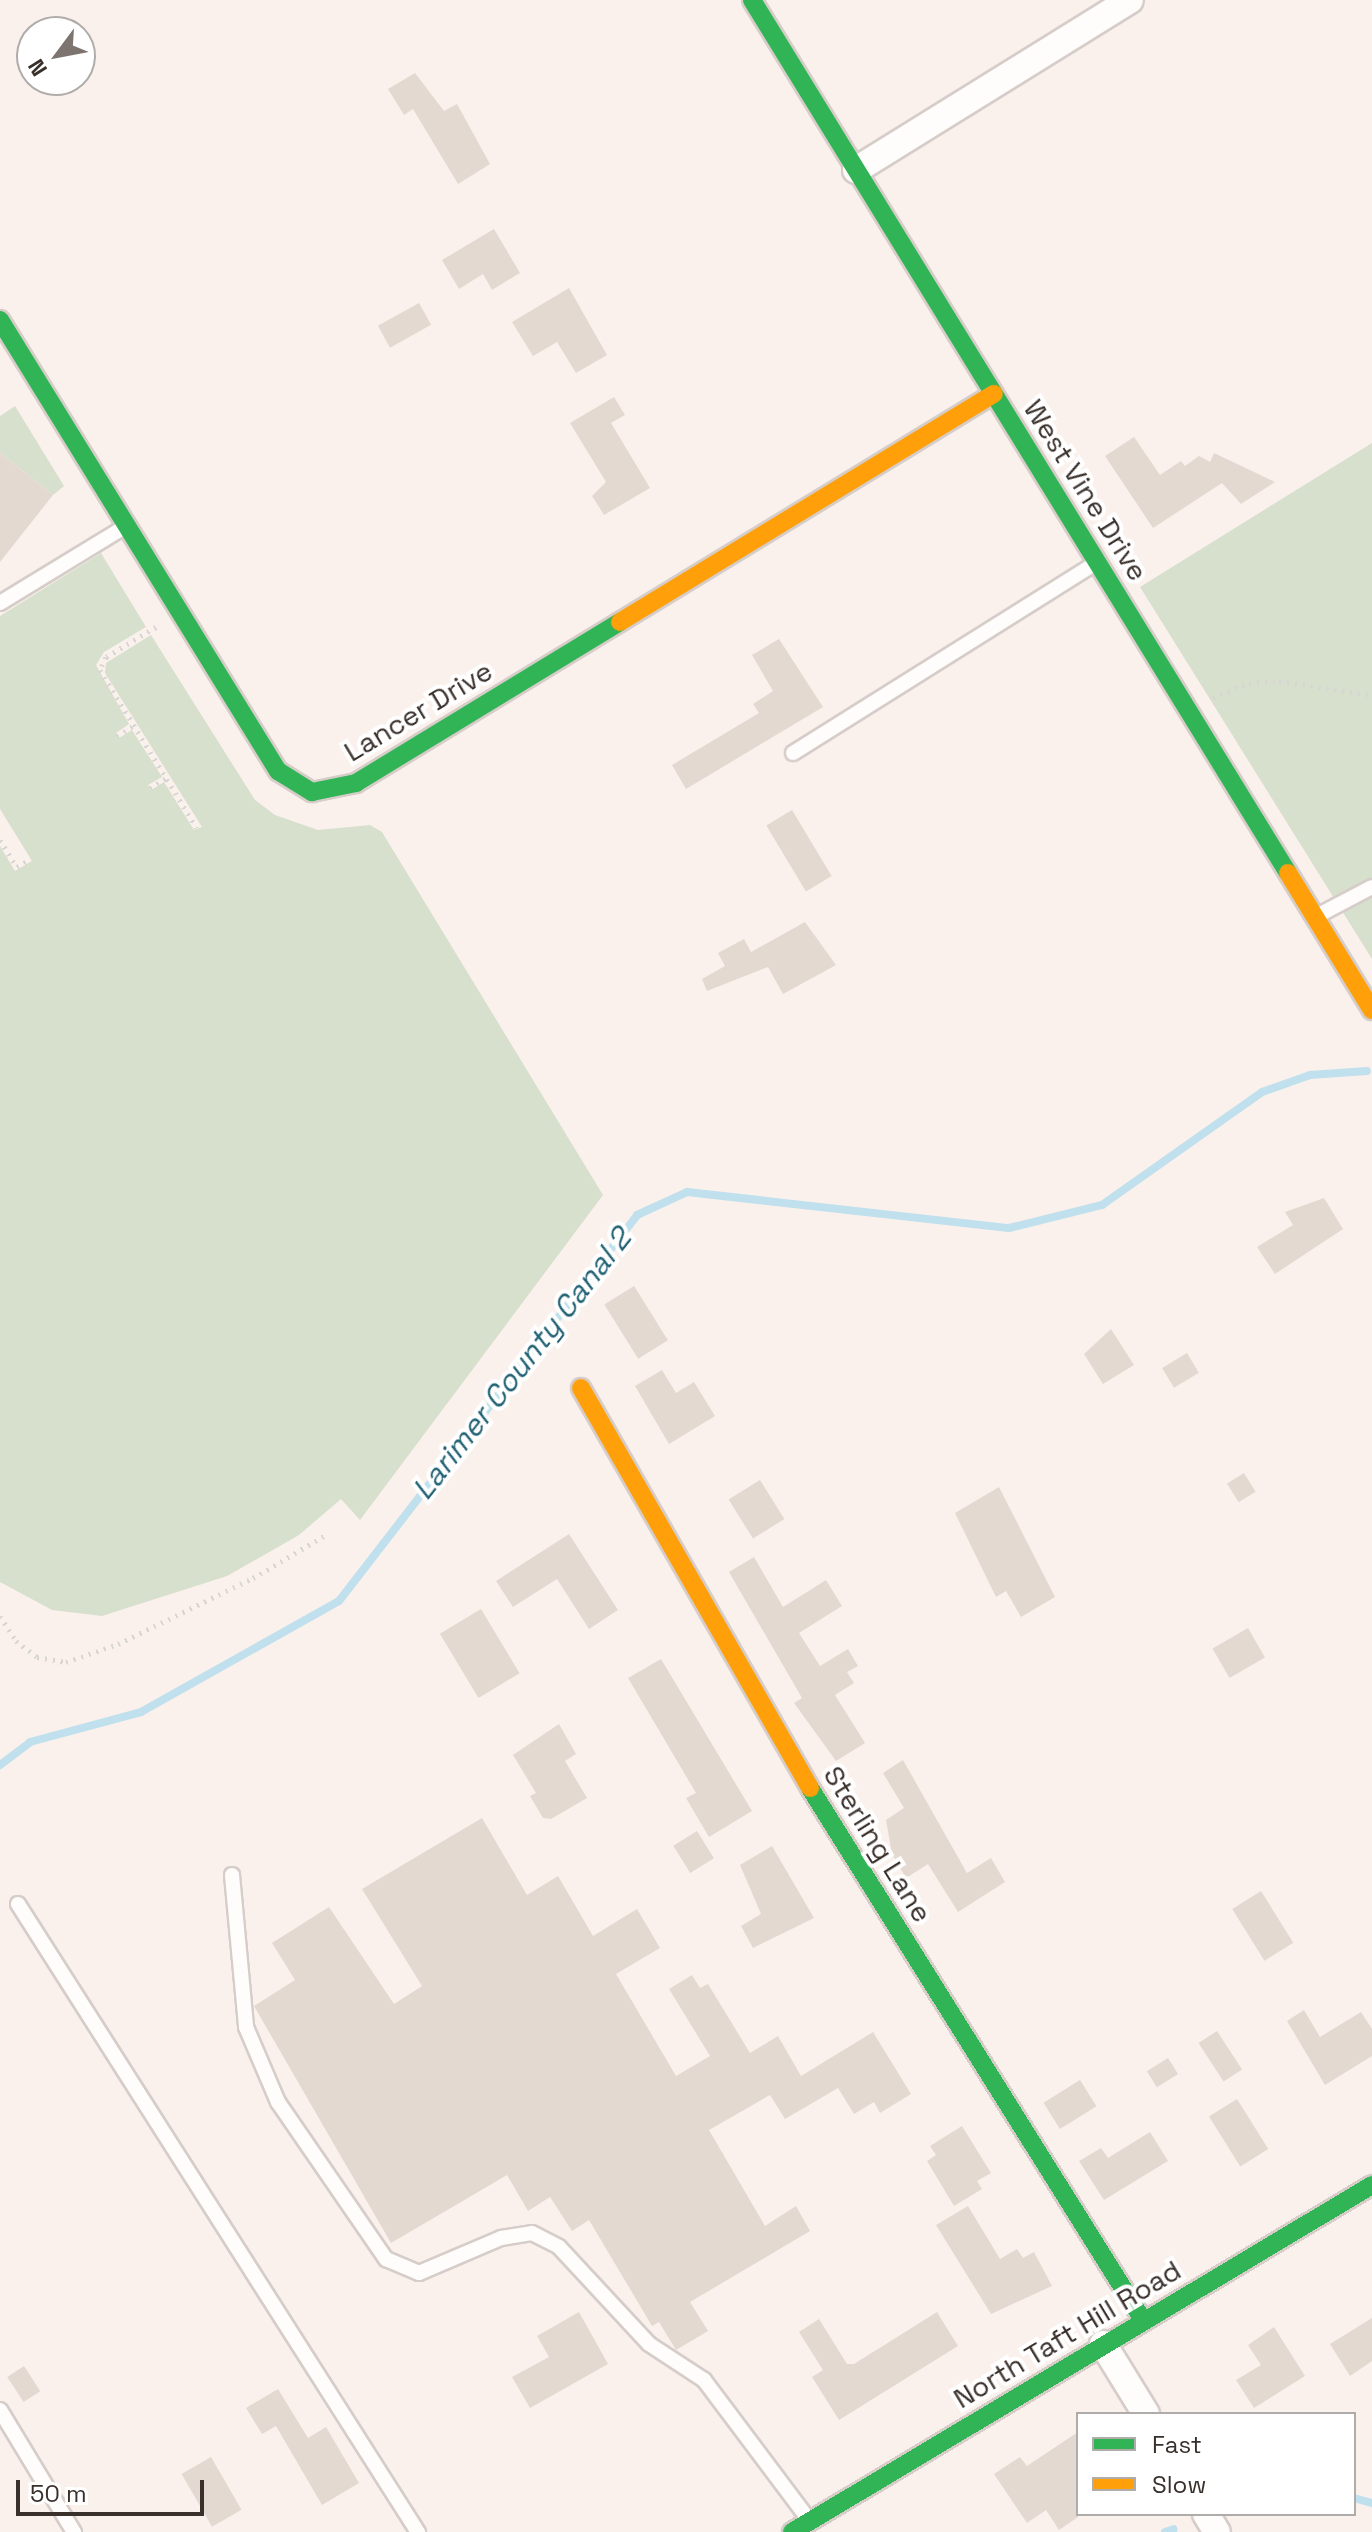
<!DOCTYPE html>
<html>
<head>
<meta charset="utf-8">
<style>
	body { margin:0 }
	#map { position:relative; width:1372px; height:2532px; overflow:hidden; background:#faf1ed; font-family:"Space Grotesk",sans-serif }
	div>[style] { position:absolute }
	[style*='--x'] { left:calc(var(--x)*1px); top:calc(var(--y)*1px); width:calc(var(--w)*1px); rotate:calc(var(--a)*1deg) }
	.green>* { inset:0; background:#d7dfcd }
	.stream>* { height:8px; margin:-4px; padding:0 4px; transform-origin:4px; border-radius:4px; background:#bfe0ec }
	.building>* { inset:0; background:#e4d9d1; transform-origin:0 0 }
	.path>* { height:5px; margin-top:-2.5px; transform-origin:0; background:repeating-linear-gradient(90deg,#d8d6d4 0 2px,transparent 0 8px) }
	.roads { filter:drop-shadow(2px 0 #d6cdc9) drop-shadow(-2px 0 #d6cdc9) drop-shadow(0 2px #d6cdc9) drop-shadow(0 -2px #d6cdc9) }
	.lane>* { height:14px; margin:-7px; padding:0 7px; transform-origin:7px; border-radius:7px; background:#fefdfc }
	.street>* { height:26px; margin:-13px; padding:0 13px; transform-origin:13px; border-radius:13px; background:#fefdfc }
	.fast>* { height:18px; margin:-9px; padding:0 9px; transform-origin:9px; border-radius:9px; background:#30b455 }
	.slow>* { height:18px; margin:-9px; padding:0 9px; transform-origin:9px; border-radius:9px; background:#ff9f0a }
	span { translate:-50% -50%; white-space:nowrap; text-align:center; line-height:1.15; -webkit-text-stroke:8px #fff; paint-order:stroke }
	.street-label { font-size:28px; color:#39302b }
	.water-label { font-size:30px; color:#206173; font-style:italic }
	.legend { position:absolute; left:1076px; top:2412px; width:280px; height:104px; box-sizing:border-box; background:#fff; border:2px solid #b0acaa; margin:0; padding:10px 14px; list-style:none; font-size:24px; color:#39302b }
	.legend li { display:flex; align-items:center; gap:16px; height:40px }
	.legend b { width:40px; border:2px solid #b0acaa }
	.north { position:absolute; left:16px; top:16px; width:80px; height:80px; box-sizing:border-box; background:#fff; border:2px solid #b0acaa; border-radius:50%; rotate:238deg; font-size:22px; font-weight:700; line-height:32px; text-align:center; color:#39302b }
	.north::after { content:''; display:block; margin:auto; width:28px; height:36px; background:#7d746f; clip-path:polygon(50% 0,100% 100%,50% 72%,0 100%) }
	.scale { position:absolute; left:16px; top:2480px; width:188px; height:36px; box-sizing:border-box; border:4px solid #39302b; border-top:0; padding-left:10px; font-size:24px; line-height:28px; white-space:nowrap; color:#39302b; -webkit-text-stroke:6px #fff; paint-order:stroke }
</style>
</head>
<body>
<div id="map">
	<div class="green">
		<div style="clip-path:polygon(15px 406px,64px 486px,53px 495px,0 453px,0 416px)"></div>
		<div style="clip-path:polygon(1372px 443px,1372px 959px,1140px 587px)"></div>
		<div style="clip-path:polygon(101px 553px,146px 627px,104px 652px,96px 665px,129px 724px,116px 733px,119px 738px,132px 730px,162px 777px,148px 785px,151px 790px,164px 782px,194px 830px,202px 827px,105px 673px,106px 663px,151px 635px,255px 800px,275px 815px,318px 830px,370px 825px,382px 832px,603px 1195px,360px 1520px,341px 1499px,299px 1535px,227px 1576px,102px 1616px,52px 1610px,0 1582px,0 846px,15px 871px,32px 861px,0 809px,0 616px)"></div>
	</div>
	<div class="stream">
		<div style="--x:0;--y:1765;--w:38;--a:-37"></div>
		<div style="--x:30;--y:1742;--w:115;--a:-15.1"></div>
		<div style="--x:141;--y:1712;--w:227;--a:-29.3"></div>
		<div style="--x:339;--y:1601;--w:488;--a:-52.3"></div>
		<div style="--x:637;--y:1215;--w:55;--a:-24.7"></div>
		<div style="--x:687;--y:1192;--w:324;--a:6.4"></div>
		<div style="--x:1009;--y:1228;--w:96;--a:-13.9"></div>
		<div style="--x:1102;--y:1205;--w:196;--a:-35.2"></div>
		<div style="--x:1262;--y:1092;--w:51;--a:-19.5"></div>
		<div style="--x:1310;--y:1075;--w:57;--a:-4"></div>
		<div style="--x:1354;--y:2498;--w:19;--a:16"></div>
		<div style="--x:1165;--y:2532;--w:9;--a:-18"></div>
	</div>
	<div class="building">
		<div style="clip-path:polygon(415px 73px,444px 111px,457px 104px,490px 164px,458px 184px,413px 109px,404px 115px,388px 89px)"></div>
		<div style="clip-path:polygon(494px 229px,520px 273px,492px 290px,483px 274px,459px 289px,442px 260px)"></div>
		<div style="clip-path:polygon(569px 288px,607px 355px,576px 373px,557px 342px,533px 356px,512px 322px)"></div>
		<div style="left:419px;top:303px;width:25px;height:47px;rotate:61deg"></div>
		<div style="clip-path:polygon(614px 397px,625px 415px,611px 423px,650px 488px,604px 515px,592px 496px,606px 482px,570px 423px)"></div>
		<div style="clip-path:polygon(1134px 437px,1160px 475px,1181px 461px,1185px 466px,1199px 456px,1210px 462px,1214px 453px,1275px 482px,1241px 504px,1222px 483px,1153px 528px,1105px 456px)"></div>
		<div style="clip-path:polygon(0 453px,53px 495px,0 562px)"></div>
		<div style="clip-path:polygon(779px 639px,823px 707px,686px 789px,672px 765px,759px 713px,753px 704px,773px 691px,752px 655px)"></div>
		<div style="left:792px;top:810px;width:77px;height:30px;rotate:59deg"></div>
		<div style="clip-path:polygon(805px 922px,836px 965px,783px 994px,768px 967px,707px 991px,702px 979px,725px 966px,718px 953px,744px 939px,751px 952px)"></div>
		<div style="clip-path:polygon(1324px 1198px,1343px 1229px,1275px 1274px,1257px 1247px,1293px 1225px,1285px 1212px)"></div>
		<div style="left:634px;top:1286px;width:64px;height:35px;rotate:58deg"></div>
		<div style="clip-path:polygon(1111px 1329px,1134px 1365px,1103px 1384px,1084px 1354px)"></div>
		<div style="left:1187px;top:1353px;width:23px;height:29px;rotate:59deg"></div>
		<div style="clip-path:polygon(662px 1370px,676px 1393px,694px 1382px,715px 1416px,669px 1444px,635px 1386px)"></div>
		<div style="left:1244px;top:1473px;width:22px;height:20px;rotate:58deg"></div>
		<div style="left:760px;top:1480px;width:46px;height:37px;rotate:58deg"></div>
		<div style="clip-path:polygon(999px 1487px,1055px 1597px,1021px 1617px,1006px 1591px,996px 1597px,955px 1513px)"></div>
		<div style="clip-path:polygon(569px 1534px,618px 1610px,589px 1629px,557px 1579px,513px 1607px,496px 1581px)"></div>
		<div style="clip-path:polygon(754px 1557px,783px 1607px,826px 1580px,842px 1606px,799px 1633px,820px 1666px,848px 1649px,858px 1666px,847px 1672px,854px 1683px,835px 1695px,865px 1743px,836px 1761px,794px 1703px,802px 1698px,729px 1572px)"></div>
		<div style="left:481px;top:1609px;width:75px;height:48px;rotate:59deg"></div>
		<div style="left:1248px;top:1628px;width:34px;height:41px;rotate:60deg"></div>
		<div style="clip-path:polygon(661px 1659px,752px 1811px,709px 1837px,686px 1798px,696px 1793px,628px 1678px)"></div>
		<div style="clip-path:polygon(559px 1724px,576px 1754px,565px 1761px,587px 1798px,551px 1819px,543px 1818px,530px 1796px,536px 1793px,513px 1755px)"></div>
		<div style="clip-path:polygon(903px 1760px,967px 1873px,991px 1858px,1005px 1882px,958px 1912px,928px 1864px,906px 1878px,892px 1854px,886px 1820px,904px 1808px,883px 1773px)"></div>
		<div style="clip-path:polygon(482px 1818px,527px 1895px,558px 1876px,593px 1936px,637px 1909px,660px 1948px,616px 1974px,676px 2076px,710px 2056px,669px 1989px,692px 1975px,700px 1988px,708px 1984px,750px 2053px,778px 2036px,801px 2076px,873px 2032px,911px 2094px,880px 2113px,874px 2102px,854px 2114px,838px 2088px,785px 2119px,770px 2095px,709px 2130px,765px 2226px,796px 2206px,810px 2231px,690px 2302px,708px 2331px,676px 2350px,659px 2322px,652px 2326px,589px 2220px,572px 2231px,550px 2197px,528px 2211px,507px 2175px,391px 2243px,254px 2006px,295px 1980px,272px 1943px,329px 1907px,394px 2004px,422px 1986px,362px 1889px)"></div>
		<div style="left:697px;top:1831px;width:32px;height:28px;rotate:58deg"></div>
		<div style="clip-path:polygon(772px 1846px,814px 1918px,753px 1948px,741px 1926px,761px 1914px,740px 1865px)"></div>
		<div style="left:1261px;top:1891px;width:61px;height:34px;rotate:58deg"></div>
		<div style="clip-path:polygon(1304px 2010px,1320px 2037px,1361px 2012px,1372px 2029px,1372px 2056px,1325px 2085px,1287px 2021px)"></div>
		<div style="left:1217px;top:2031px;width:46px;height:22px;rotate:57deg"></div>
		<div style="left:1168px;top:2058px;width:19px;height:25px;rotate:58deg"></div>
		<div style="left:1080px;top:2080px;width:31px;height:43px;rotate:58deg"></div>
		<div style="left:1237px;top:2099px;width:59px;height:33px;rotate:58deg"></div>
		<div style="clip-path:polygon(962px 2126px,991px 2173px,977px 2181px,982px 2189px,954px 2206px,927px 2161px,936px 2155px,930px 2146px)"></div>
		<div style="clip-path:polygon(1150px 2132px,1168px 2161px,1104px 2200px,1079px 2161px,1101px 2148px,1108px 2158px)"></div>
		<div style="clip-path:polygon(968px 2206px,1000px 2259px,1017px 2249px,1023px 2258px,1034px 2252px,1052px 2286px,991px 2314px,936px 2225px)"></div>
		<div style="clip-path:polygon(579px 2312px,608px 2364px,530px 2408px,512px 2377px,549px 2357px,537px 2336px)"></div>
		<div style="clip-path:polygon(937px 2312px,958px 2346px,839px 2420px,812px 2377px,823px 2370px,799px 2332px,819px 2319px,847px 2364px,854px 2364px)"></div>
		<div style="clip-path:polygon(1372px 2318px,1372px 2361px,1350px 2376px,1330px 2344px)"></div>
		<div style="clip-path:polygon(1274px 2327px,1305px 2376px,1254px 2408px,1236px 2380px,1261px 2365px,1248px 2345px)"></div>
		<div style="left:24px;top:2366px;width:30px;height:20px;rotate:57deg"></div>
		<div style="clip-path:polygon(278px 2389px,308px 2438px,326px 2427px,359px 2483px,322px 2505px,276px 2426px,262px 2434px,246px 2408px)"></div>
		<div style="clip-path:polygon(1078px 2432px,1078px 2517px,1059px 2530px,1046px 2510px,1027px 2523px,994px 2474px,1020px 2457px,1027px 2466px)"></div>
		<div style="left:211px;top:2457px;width:61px;height:34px;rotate:60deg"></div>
	</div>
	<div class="path">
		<div style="--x:156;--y:627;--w:58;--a:149"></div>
		<div style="--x:106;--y:657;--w:14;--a:115"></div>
		<div style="--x:100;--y:670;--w:185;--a:58.5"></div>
		<div style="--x:1213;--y:698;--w:39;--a:-23"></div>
		<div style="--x:1249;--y:683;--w:30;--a:-4"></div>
		<div style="--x:1279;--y:681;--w:94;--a:8.6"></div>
		<div style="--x:117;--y:736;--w:19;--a:-32"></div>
		<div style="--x:150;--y:788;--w:19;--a:-32"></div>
		<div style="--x:0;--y:840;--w:32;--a:58"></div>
		<div style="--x:17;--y:867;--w:16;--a:-30"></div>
		<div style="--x:0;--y:1616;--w:30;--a:57"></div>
		<div style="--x:16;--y:1641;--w:26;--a:37"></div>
		<div style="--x:37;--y:1657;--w:29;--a:10"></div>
		<div style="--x:66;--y:1662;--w:55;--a:-19.1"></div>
		<div style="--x:118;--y:1644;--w:150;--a:-26.1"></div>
		<div style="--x:253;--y:1578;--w:86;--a:-30.7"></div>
	</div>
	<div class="roads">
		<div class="lane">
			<div style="--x:0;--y:603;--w:148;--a:-31.4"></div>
			<div style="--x:793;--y:753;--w:355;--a:-32.1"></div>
			<div style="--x:1315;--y:917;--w:64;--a:-27.8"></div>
			<div style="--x:232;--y:1875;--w:153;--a:84.7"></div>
			<div style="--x:246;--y:2027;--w:82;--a:66.9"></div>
			<div style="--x:278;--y:2102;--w:191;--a:55.5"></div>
			<div style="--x:386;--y:2259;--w:36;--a:23"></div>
			<div style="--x:419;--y:2273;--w:89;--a:-23.1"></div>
			<div style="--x:501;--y:2238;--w:31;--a:-9"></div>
			<div style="--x:532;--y:2233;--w:30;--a:27"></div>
			<div style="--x:559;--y:2247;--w:132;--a:47.1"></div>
			<div style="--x:649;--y:2344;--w:66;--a:33.2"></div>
			<div style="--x:704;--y:2380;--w:176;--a:53.1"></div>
			<div style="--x:18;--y:1904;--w:745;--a:57.51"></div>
			<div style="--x:0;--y:2410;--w:143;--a:58.8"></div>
		</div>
		<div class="street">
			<div style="--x:856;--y:170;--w:322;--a:-31.8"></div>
			<div style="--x:1103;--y:2344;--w:82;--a:58.4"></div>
			<div style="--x:1206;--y:2514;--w:21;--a:59"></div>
		</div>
		<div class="fast">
			<div style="--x:752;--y:0;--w:1024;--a:58.45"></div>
			<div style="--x:0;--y:320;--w:530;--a:58.35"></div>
			<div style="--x:278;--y:771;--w:40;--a:32"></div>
			<div style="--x:312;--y:792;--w:45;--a:-11.6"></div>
			<div style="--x:356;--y:783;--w:309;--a:-31.4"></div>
			<div style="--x:810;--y:1788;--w:628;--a:57.96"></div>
			<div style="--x:792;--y:2532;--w:676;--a:-30.89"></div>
		</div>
		<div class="slow">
			<div style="--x:620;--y:622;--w:438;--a:-31.4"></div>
			<div style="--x:1288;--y:873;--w:161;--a:58.5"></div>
			<div style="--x:581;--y:1388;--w:461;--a:60.2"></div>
		</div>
	</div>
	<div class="street-label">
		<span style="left:1086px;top:490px;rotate:58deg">West Vine Drive</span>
		<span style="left:418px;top:711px;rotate:-31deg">Lancer Drive</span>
		<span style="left:878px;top:1844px;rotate:58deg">Sterling Lane</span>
		<span style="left:1067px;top:2334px;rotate:-31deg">North Taft Hill Road</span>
	</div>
	<div class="water-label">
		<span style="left:522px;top:1364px;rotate:-52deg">Larimer County Canal 2</span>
	</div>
	<ul class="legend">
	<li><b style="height:10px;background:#30b455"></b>Fast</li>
	<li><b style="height:10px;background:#ff9f0a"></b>Slow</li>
	</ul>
	<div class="north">N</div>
	<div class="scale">50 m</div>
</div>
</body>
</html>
